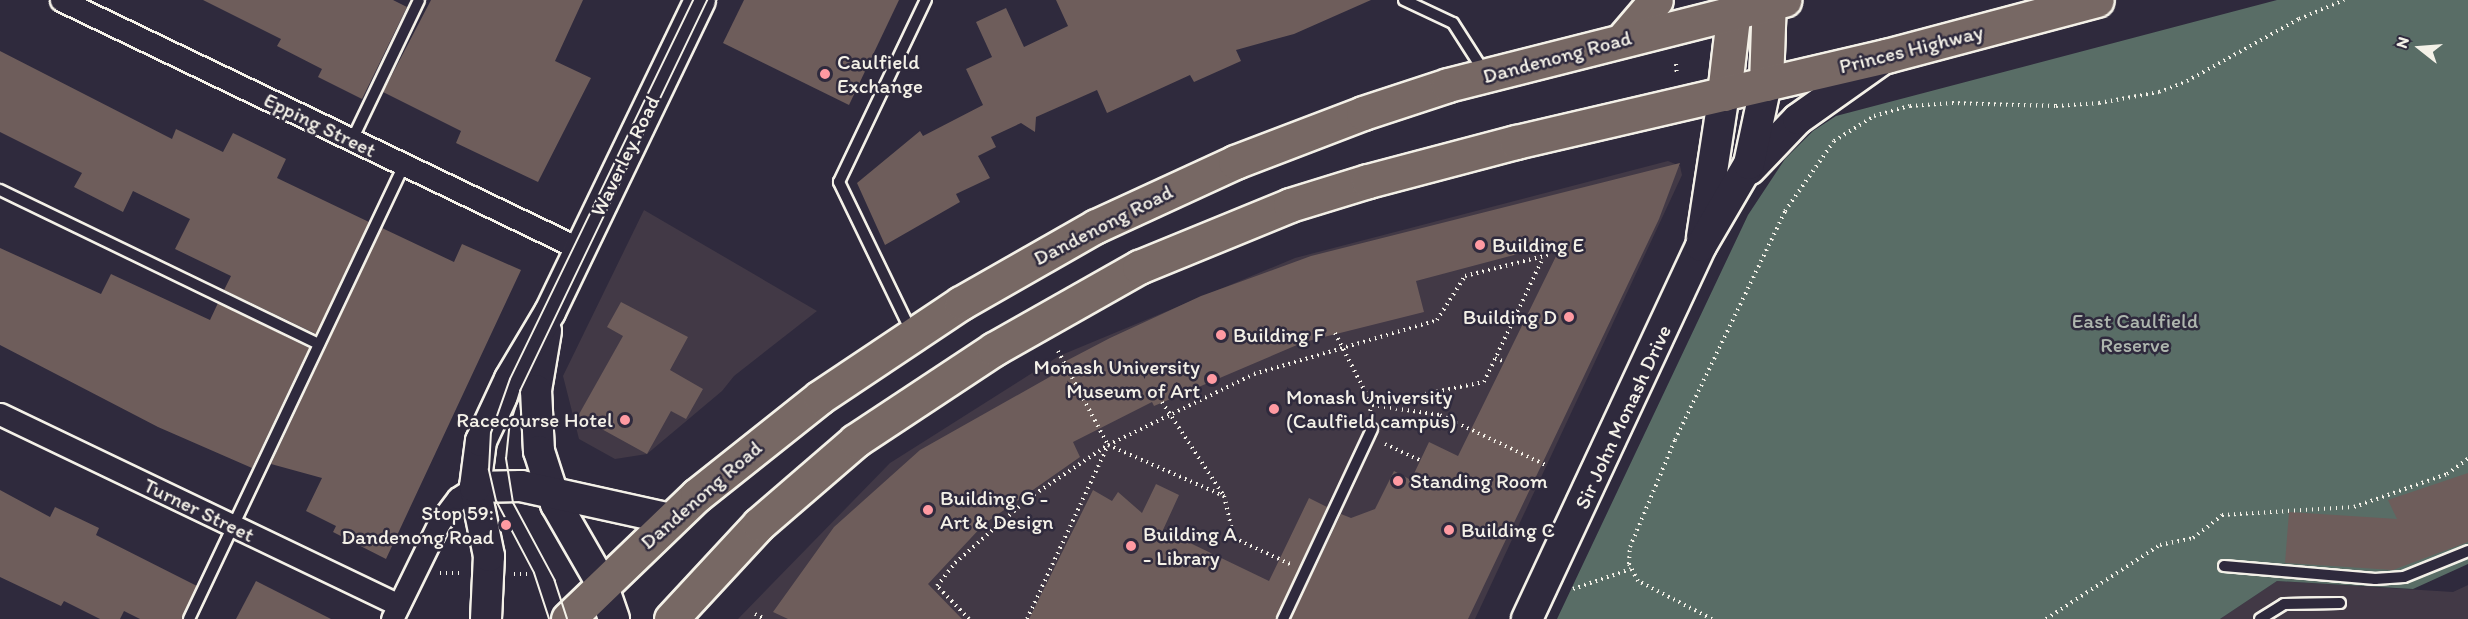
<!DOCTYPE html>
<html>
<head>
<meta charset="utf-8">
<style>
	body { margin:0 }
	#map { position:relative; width:2468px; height:619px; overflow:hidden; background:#2f2a3d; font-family:Itim,sans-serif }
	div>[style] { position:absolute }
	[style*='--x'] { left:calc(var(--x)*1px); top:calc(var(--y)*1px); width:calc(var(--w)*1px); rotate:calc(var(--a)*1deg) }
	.built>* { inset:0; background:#423946 }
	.green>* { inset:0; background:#596d66 }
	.building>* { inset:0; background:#6e5d5b }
	.path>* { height:4px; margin-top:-2px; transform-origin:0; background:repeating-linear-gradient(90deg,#f4f1e8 0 1.5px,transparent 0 6px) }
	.roads { filter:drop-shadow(2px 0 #f4f1e8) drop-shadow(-2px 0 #f4f1e8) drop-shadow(0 2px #f4f1e8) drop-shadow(0 -2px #f4f1e8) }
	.lane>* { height:10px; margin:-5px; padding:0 5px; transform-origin:5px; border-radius:5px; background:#2f2a3d }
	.street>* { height:21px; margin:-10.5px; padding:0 10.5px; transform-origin:10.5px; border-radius:10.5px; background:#2f2a3d }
	.secondary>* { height:30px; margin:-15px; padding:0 15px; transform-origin:15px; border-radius:15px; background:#2f2a3d }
	.primary>* { height:33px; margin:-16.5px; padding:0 16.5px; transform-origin:16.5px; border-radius:16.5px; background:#776864 }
	.highway>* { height:33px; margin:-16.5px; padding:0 16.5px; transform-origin:16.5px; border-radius:16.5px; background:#776864 }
	.tram>* { height:1.5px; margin:-0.75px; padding:0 0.75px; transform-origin:0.75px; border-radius:0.75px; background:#f4f1e8 }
	.dots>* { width:16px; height:16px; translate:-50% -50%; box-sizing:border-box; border:3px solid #2f2a3d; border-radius:50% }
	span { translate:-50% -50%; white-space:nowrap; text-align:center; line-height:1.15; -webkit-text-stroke:5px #2f2a3d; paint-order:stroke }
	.street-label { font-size:21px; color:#f4f1e8 }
	.poi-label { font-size:21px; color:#f4f1e8 }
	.left { translate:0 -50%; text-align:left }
	.right { translate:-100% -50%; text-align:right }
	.park-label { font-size:21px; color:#aeb6ae }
	.north { position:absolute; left:2390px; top:18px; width:60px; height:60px; -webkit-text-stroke:4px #2f2a3d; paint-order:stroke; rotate:287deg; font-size:16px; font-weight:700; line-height:24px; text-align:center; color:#f4f1e8 }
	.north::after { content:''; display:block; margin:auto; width:21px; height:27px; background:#f4f1e8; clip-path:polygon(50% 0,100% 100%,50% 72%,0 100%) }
</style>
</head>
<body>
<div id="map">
	<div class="built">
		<div style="clip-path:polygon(1668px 161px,1680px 166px,1682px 175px,1475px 619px,738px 619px,890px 463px,1059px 356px,1295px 258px)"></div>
		<div style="clip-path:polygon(644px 210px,817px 311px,734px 376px,722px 391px,647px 454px,615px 459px,579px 439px,563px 376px)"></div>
		<div style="clip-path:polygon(2277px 581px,2453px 592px,2468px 585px,2468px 619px,2220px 619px)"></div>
	</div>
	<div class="green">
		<div style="clip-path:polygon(2277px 0,2468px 0,2468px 564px,2413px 589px,2277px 581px,2220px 619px,1557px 619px,1748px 215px,1785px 159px,1813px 131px,1836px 116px)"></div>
	</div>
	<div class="building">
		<div style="clip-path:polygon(203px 0,393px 0,407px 7px,362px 99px,318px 77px,322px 69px,277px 46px,281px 39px)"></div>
		<div style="clip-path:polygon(431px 0,583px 0,555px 61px,591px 78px,538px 182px,456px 143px,461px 131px,383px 92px)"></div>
		<div style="clip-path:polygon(744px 0,899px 0,849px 105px,723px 43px)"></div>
		<div style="clip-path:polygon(1056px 0,1371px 0,1294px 34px,1236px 50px,1241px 61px,1194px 82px,1190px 75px,1107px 113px,1097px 90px,1036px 117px,1035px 132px,1021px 123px,991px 137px,996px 147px,978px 156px,990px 178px,956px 194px,960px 202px,885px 245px,857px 183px,920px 131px,923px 136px,983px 105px,966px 69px,992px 57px,976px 22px,1006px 8px,1024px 47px,1068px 26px)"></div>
		<div style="clip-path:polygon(0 51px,172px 139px,176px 129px,223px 152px,233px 133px,286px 159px,277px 178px,369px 222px,316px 334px,224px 290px,231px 276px,175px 249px,190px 219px,133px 191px,123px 212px,74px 187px,82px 173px,0 132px)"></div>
		<div style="clip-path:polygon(1680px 163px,1659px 219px,1468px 619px,1291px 619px,1341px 514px,1351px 518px,1375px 509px,1394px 471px,1411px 480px,1429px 442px,1458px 456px,1563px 242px,1416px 281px,1424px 312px,1304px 342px,1154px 406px,1152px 402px,1073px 442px,1080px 457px,984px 524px,928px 584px,962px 619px,788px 619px,773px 612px,834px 527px,920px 450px,1069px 366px,1066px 361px,1110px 338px,1201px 296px,1311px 256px)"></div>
		<div style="clip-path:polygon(382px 228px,454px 262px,462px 244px,521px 270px,386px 559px,333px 532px,336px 526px,306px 511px,322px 478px,271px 464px)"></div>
		<div style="clip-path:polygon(0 248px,101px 294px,111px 274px,210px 320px,218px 303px,309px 348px,252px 468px,158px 427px,0 345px)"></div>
		<div style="clip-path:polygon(621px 302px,688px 337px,670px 370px,703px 389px,686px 419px,671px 411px,647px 454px,578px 416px,623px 336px,607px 327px)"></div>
		<div style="clip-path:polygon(2468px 473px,2468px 542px,2393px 570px,2285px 563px,2289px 512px,2397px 519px,2388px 500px)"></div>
		<div style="clip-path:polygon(1156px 484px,1179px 495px,1163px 530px,1269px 581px,1309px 498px,1327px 507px,1276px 619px,1029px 619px,1093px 490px,1112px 501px,1118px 492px,1142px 513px)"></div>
		<div style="clip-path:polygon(0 490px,50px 517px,55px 507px,99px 528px,96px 535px,197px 586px,182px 619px,140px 619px,124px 611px,120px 619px,100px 619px,64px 601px,61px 606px,0 577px)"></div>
		<div style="clip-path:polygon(256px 581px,331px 619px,236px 619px)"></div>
	</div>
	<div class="path">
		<div style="--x:1676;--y:64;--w:11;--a:85"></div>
		<div style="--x:1335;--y:333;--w:81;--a:62.8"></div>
		<div style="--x:1372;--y:405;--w:114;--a:-11.6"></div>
		<div style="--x:1484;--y:382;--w:137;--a:-64.6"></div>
		<div style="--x:1058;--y:351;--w:106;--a:62"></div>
		<div style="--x:1108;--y:445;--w:127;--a:23.7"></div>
		<div style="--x:1495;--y:358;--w:11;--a:22"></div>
		<div style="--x:1162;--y:402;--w:113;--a:56.6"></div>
		<div style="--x:1224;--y:496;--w:43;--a:76.6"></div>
		<div style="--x:1234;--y:538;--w:62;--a:24.9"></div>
		<div style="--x:1370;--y:411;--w:6;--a:-72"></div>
		<div style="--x:1372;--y:405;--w:69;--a:8.4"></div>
		<div style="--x:1440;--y:415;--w:119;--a:25.3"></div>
		<div style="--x:1385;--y:444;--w:38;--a:25"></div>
		<div style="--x:1025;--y:493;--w:6;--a:51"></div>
		<div style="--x:440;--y:573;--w:19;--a:0"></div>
		<div style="--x:514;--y:574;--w:17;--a:0"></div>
		<div style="--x:1573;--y:589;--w:61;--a:-19"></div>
		<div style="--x:755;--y:614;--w:11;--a:27"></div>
		<div style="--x:969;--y:619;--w:46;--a:-134.1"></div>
		<div style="--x:937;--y:586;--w:29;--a:-52"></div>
		<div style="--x:955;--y:563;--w:98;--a:-41.3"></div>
		<div style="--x:1029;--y:498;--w:95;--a:-33.9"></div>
		<div style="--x:1027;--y:619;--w:192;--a:-65"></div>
		<div style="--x:1108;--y:445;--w:162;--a:-25.9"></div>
		<div style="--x:1254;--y:374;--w:191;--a:-16.4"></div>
		<div style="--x:1437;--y:320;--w:52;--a:-57.5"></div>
		<div style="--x:1465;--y:276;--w:86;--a:-14.2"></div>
		<div style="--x:1712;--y:619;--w:83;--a:-152.8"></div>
		<div style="--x:1638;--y:581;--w:19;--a:-118"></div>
		<div style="--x:1629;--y:564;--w:17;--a:-87"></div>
		<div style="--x:1630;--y:547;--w:116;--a:-67.2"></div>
		<div style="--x:1675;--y:440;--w:254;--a:-64.3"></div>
		<div style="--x:1785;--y:211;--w:85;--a:-55"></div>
		<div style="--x:1834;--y:141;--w:47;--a:-32"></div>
		<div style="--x:1874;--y:116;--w:37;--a:-16"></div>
		<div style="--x:1910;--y:106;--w:42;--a:-4.1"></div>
		<div style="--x:1952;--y:103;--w:104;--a:1.7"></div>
		<div style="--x:2056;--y:106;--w:43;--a:-4"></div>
		<div style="--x:2099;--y:103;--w:61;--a:-10.4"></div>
		<div style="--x:2159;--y:92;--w:30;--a:-21"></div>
		<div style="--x:2187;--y:81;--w:128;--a:-29"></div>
		<div style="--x:2299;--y:19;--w:49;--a:-22.9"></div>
		<div style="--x:2046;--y:619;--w:136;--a:-33"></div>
		<div style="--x:2160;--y:545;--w:34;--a:-12"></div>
		<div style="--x:2193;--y:538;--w:37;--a:-38"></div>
		<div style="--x:2222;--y:515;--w:132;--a:-3.5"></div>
		<div style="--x:2354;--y:507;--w:99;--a:-19.5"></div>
		<div style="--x:2447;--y:474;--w:26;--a:-36"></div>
	</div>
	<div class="roads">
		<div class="lane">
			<div style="--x:1404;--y:0;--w:54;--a:25.1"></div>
			<div style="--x:1453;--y:23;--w:59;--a:57.4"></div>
			<div style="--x:352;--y:140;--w:155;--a:-64.4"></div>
			<div style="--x:0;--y:190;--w:354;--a:25.8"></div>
			<div style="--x:912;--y:333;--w:168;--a:-115.8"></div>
			<div style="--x:839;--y:182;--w:202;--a:-64.5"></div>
			<div style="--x:2224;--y:566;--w:152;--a:4.9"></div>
			<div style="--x:2375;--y:579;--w:29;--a:-4"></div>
			<div style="--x:2404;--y:577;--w:69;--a:-22.1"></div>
			<div style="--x:189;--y:619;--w:502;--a:-64.66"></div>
			<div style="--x:1283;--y:619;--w:210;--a:-64.9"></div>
			<div style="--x:2260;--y:619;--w:28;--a:-32"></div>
			<div style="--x:2284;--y:604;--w:56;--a:-1"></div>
		</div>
		<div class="street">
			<div style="--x:61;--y:0;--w:576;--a:25.63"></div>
			<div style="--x:0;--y:414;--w:441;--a:25.6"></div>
			<div style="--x:392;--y:619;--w:107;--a:-63.9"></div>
			<div style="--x:439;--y:523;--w:31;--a:-53"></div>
			<div style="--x:458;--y:498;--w:20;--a:-33"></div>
		</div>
		<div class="secondary">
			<div style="--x:1750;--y:169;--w:69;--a:-46.2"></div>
			<div style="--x:1798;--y:119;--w:105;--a:-35.3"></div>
			<div style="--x:1702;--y:237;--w:145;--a:-81.3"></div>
			<div style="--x:546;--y:331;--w:60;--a:99.6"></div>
			<div style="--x:536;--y:390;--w:61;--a:87.2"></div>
			<div style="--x:539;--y:451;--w:56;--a:72.2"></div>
			<div style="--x:556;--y:504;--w:92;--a:60.1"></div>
			<div style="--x:602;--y:584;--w:37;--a:71"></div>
			<div style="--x:475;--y:487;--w:46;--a:-1.2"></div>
			<div style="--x:521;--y:486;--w:154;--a:12.4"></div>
			<div style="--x:486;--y:619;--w:63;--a:-87.3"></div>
			<div style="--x:489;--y:556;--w:70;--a:-101.5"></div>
			<div style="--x:475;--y:487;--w:46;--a:-82.6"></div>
			<div style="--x:481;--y:441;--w:68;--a:-64.9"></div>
			<div style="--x:510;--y:379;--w:78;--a:-59.2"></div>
			<div style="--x:550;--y:312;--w:346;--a:-64.3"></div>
			<div style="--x:1527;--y:619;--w:412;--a:-65"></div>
			<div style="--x:1701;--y:246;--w:95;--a:-59.7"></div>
			<div style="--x:1749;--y:164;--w:82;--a:-78"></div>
		</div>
		<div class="primary">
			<div style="--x:1622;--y:40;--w:52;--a:-49.6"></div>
			<div style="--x:1766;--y:84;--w:84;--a:-88"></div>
			<div style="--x:1724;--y:94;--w:95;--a:-83.3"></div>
		</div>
		<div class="highway">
			<div style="--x:568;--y:619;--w:179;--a:-43.9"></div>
			<div style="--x:697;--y:495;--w:157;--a:-38.5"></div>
			<div style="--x:820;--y:397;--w:169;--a:-33.7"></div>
			<div style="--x:961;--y:303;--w:155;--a:-29.7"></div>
			<div style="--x:1096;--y:226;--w:153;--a:-24.7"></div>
			<div style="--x:1235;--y:162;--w:137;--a:-20.9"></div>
			<div style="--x:1363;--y:113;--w:89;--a:-18.2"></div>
			<div style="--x:1448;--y:85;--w:347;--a:-14.2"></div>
			<div style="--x:671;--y:619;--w:129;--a:-47.2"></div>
			<div style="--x:759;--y:524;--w:127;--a:-40.8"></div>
			<div style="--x:855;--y:441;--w:167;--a:-33.5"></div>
			<div style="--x:994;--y:349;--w:167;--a:-29.5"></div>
			<div style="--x:1139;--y:267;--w:163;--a:-22.3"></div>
			<div style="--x:1290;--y:205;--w:82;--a:-17.1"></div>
			<div style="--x:1368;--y:181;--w:153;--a:-14.8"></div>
			<div style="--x:1516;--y:142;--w:380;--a:-13.1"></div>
			<div style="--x:1886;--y:56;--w:218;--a:-14.9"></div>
		</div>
	</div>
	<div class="tram">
		<div style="--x:549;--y:619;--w:48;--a:-108.1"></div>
		<div style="--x:534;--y:573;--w:81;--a:-117.8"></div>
		<div style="--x:496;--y:501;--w:32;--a:-103"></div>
		<div style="--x:489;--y:470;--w:37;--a:-87"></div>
		<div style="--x:491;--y:433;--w:57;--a:-70.6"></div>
		<div style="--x:510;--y:379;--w:421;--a:-64.2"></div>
		<div style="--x:567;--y:619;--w:40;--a:-108"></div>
		<div style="--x:555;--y:581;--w:89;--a:-118.3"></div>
		<div style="--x:513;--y:503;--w:45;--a:-99"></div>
		<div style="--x:506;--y:459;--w:31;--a:-84"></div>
		<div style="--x:509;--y:428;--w:39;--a:-73"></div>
		<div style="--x:520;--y:391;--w:433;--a:-64.4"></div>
	</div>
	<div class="dots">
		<div style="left:825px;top:74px;background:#ff9aa2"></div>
		<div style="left:1480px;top:245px;background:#ff9aa2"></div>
		<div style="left:1569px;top:317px;background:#ff9aa2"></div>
		<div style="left:1221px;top:335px;background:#ff9aa2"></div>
		<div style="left:1212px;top:379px;background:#ff9aa2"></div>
		<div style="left:1274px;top:409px;background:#ff9aa2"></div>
		<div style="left:625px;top:420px;background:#ff9aa2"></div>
		<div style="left:1398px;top:481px;background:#ff9aa2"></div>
		<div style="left:928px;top:510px;background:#ff9aa2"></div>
		<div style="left:506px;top:525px;background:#ff9aa2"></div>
		<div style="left:1449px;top:530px;background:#ff9aa2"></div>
		<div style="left:1131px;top:546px;background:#ff9aa2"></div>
	</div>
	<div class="street-label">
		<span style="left:1911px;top:49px;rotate:-14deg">Princes Highway</span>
		<span style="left:1557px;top:57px;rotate:-15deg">Dandenong Road</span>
		<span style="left:320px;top:125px;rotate:26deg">Epping Street</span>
		<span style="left:625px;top:156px;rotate:-64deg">Waverley Road</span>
		<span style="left:1103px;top:225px;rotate:-27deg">Dandenong Road</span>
		<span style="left:1623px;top:417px;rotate:-65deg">Sir John Monash Drive</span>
		<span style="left:701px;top:495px;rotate:-41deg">Dandenong Road</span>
		<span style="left:199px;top:510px;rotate:26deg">Turner Street</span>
	</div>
	<div class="poi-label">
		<span class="left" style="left:837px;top:74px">Caulfield<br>Exchange</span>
		<span class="left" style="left:1492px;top:245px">Building E</span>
		<span class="right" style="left:1557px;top:317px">Building D</span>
		<span class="left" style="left:1233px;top:335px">Building F</span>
		<span class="right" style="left:1200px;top:379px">Monash University<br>Museum of Art</span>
		<span class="left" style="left:1286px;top:409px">Monash University<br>(Caulfield campus)</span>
		<span class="right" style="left:613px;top:420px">Racecourse Hotel</span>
		<span class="left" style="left:1410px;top:481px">Standing Room</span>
		<span class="left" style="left:940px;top:510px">Building G -<br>Art &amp; Design</span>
		<span class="right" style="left:494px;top:525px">Stop 59:<br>Dandenong Road</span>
		<span class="left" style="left:1461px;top:530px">Building C</span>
		<span class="left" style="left:1143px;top:546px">Building A<br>- Library</span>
	</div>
	<div class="park-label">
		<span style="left:2135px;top:333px">East Caulfield<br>Reserve</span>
	</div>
	<div class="north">N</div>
</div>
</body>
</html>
